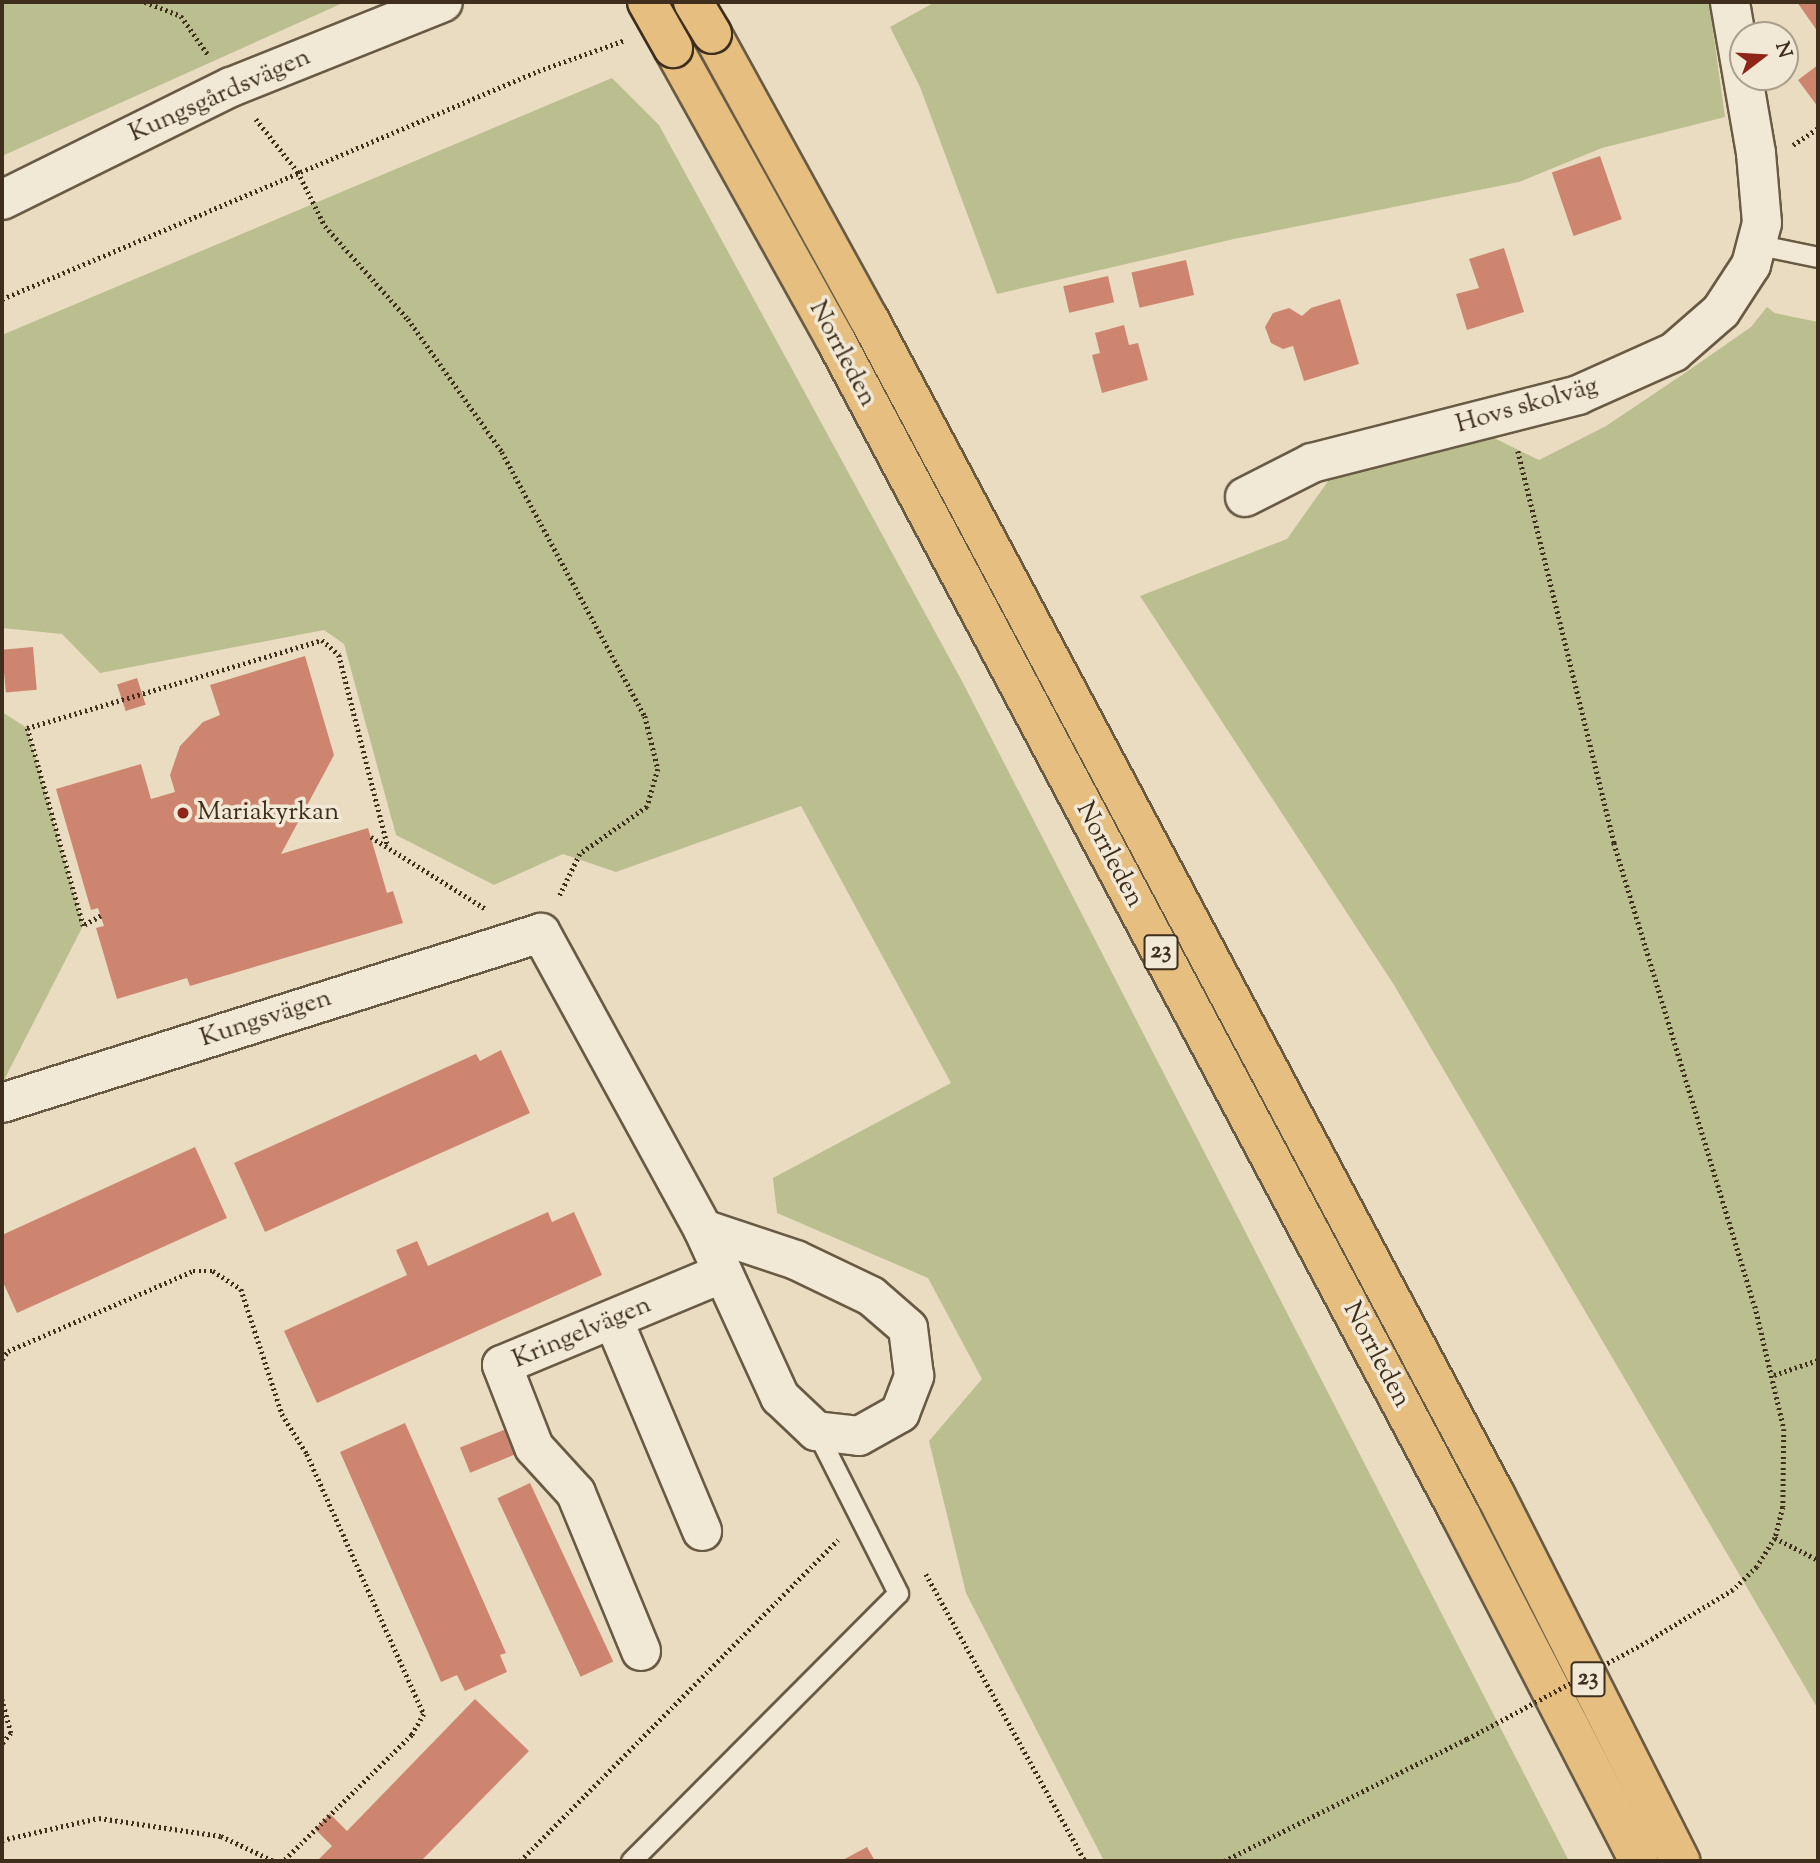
<!DOCTYPE html>
<html>
<head>
<meta charset="utf-8">
<style>
	body { margin:0 }
	#map { position:relative; width:1820px; height:1863px; overflow:hidden; background:#eadcc0; font-family:"Sorts Mill Goudy",serif }
	div>[style] { position:absolute }
	[style*='--x'] { left:calc(var(--x)*1px); top:calc(var(--y)*1px); width:calc(var(--w)*1px); rotate:calc(var(--a)*1deg) }
	.green>* { inset:0; background:#bbbf90 }
	.building>* { inset:0; background:#ce856f; transform-origin:0 0 }
	.path>* { height:4.5px; margin-top:-2.25px; transform-origin:0; background:repeating-linear-gradient(90deg,#3e2e1b 0 2px,transparent 0 5.5px) }
	.roads { filter:drop-shadow(2px 0 #695a44) drop-shadow(-2px 0 #695a44) drop-shadow(0 2px #695a44) drop-shadow(0 -2px #695a44) }
	.service>* { height:19px; margin:-9.5px; padding:0 9.5px; transform-origin:9.5px; border-radius:9.5px; background:#f1e8d6 }
	.minor>* { height:38px; margin:-19px; padding:0 19px; transform-origin:19px; border-radius:19px; background:#f1e8d6 }
	.tertiary>* { height:38px; margin:-19px; padding:0 19px; transform-origin:19px; border-radius:19px; background:#f1e8d6 }
	.trunk>* { height:38px; margin:-19px; padding:0 19px; transform-origin:19px; border-radius:19px; background:#e5be80 }
	.path-bridge>* { height:4.5px; margin-top:-2.25px; transform-origin:0; background:repeating-linear-gradient(90deg,#3e2e1b 0 2px,transparent 0 5.5px) }
	.bridges { filter:drop-shadow(2px 0 #3e2e1b) drop-shadow(-2px 0 #3e2e1b) drop-shadow(0 2px #3e2e1b) drop-shadow(0 -2px #3e2e1b) }
	.trunk-bridge>* { height:38px; margin:-19px; padding:0 19px; transform-origin:19px; border-radius:19px; background:#e5be80 }
	.dots>* { width:19px; height:19px; translate:-50% -50%; box-sizing:border-box; border:4px solid #f1e8d6; border-radius:50% }
	span { translate:-50% -50%; white-space:nowrap; text-align:center; line-height:1.15; -webkit-text-stroke:7px #f1e8d6; paint-order:stroke }
	.shield-label span { padding:2px 5px; background:#f1e8d6; border:2px solid; border-radius:5px; -webkit-text-stroke-width:0 }
	.shield-label { font-size:24px; color:#3e2e1b; font-weight:700 }
	.street-label { font-size:26px; color:#3e2e1b }
	.poi-label { font-size:26px; color:#3e2e1b }
	.left { translate:0 -50%; text-align:left }
	.frame { position:absolute; inset:0; border:4px solid #3e2e1b; pointer-events:none }
	.north { position:absolute; left:1729px; top:21px; width:70px; height:70px; box-sizing:border-box; background:#f1e8d6; border:2px solid #a99e8b; border-radius:50%; rotate:73deg; font-size:19px; font-weight:700; line-height:28px; text-align:center; color:#3e2e1b }
	.north::after { content:''; display:block; margin:auto; width:24px; height:32px; background:#8f2418; clip-path:polygon(50% 0,100% 100%,50% 72%,0 100%) }
</style>
</head>
<body>
<div id="map">
	<div class="green">
		<div style="clip-path:polygon(2px 2px,345px 2px,2px 156px)"></div>
		<div style="clip-path:polygon(935px 2px,1709px 2px,1725px 117px,1602px 148px,1519px 182px,1234px 239px,997px 294px,920px 87px,890px 27px)"></div>
		<div style="clip-path:polygon(612px 78px,659px 125px,963px 683px,1569px 1861px,1104px 1861px,966px 1593px,929px 1441px,982px 1379px,928px 1278px,777px 1213px,773px 1178px,951px 1083px,801px 806px,616px 872px,563px 854px,494px 885px,396px 835px,344px 644px,324px 630px,100px 673px,62px 634px,2px 628px,2px 335px)"></div>
		<div style="clip-path:polygon(1767px 307px,1775px 313px,1818px 322px,1818px 1709px,1394px 985px,1140px 596px,1287px 539px,1331px 477px,1492px 437px,1539px 460px,1606px 426px,1682px 375px,1751px 327px)"></div>
		<div style="clip-path:polygon(2px 712px,27px 728px,83px 926px,2px 1084px)"></div>
	</div>
	<div class="building">
		<div style="clip-path:polygon(1797px 2px,1818px 2px,1818px 32px)"></div>
		<div style="clip-path:polygon(1818px 65px,1818px 107px,1798px 80px)"></div>
		<div style="left:1600px;top:156px;width:67px;height:51px;rotate:71deg"></div>
		<div style="clip-path:polygon(1504px 248px,1524px 312px,1467px 330px,1456px 294px,1479px 288px,1469px 259px)"></div>
		<div style="left:1186px;top:260px;width:36px;height:56px;rotate:77deg"></div>
		<div style="left:1108px;top:276px;width:27px;height:46px;rotate:77deg"></div>
		<div style="clip-path:polygon(1340px 299px,1359px 364px,1304px 381px,1293px 346px,1283px 349px,1271px 343px,1265px 327px,1273px 313px,1289px 308px,1302px 316px,1311px 308px)"></div>
		<div style="clip-path:polygon(1124px 325px,1129px 345px,1138px 343px,1148px 380px,1102px 393px,1092px 355px,1100px 353px,1095px 333px)"></div>
		<div style="left:33px;top:647px;width:43px;height:31px;rotate:85deg"></div>
		<div style="clip-path:polygon(305px 656px,334px 755px,281px 854px,368px 828px,387px 893px,393px 891px,403px 923px,190px 986px,187px 978px,117px 999px,96px 928px,104px 926px,98px 908px,91px 910px,56px 789px,141px 764px,151px 799px,175px 792px,170px 775px,180px 746px,203px 722px,220px 715px,210px 685px)"></div>
		<div style="left:137px;top:678px;width:28px;height:21px;rotate:72deg"></div>
		<div style="clip-path:polygon(501px 1050px,530px 1113px,265px 1232px,234px 1163px,476px 1054px,480px 1061px)"></div>
		<div style="clip-path:polygon(195px 1147px,227px 1218px,17px 1313px,2px 1280px,2px 1235px)"></div>
		<div style="clip-path:polygon(548px 1212px,552px 1222px,574px 1212px,602px 1275px,317px 1403px,284px 1331px,407px 1275px,396px 1250px,417px 1241px,428px 1266px)"></div>
		<div style="clip-path:polygon(405px 1423px,506px 1653px,500px 1655px,507px 1672px,465px 1691px,457px 1675px,441px 1682px,340px 1452px)"></div>
		<div style="left:511px;top:1427px;width:27px;height:55px;rotate:68deg"></div>
		<div style="left:530px;top:1483px;width:197px;height:36px;rotate:65deg"></div>
		<div style="clip-path:polygon(475px 1699px,529px 1751px,421px 1861px,317px 1861px,332px 1846px,315px 1829px,330px 1814px,347px 1831px)"></div>
		<div style="clip-path:polygon(867px 1847px,875px 1861px,841px 1861px)"></div>
	</div>
	<div class="path">
		<div style="--x:145;--y:2;--w:39;--a:21"></div>
		<div style="--x:181;--y:16;--w:49;--a:55"></div>
		<div style="--x:256;--y:119;--w:68;--a:51.6"></div>
		<div style="--x:298;--y:172;--w:60;--a:63.4"></div>
		<div style="--x:325;--y:226;--w:125;--a:48.3"></div>
		<div style="--x:408;--y:319;--w:163;--a:54.7"></div>
		<div style="--x:502;--y:452;--w:300;--a:61.6"></div>
		<div style="--x:645;--y:716;--w:55;--a:76.2"></div>
		<div style="--x:658;--y:769;--w:40;--a:106"></div>
		<div style="--x:647;--y:807;--w:82;--a:145"></div>
		<div style="--x:580;--y:854;--w:48;--a:116"></div>
		<div style="--x:1793;--y:145;--w:30;--a:-34"></div>
		<div style="--x:2;--y:299;--w:582;--a:-23.04"></div>
		<div style="--x:538;--y:71;--w:92;--a:-19.6"></div>
		<div style="--x:1518;--y:451;--w:404;--a:76.2"></div>
		<div style="--x:1614;--y:843;--w:484;--a:73.1"></div>
		<div style="--x:1755;--y:1306;--w:126;--a:76.7"></div>
		<div style="--x:1784;--y:1429;--w:78;--a:90.7"></div>
		<div style="--x:1783;--y:1507;--w:32;--a:104"></div>
		<div style="--x:1775;--y:1538;--w:34;--a:122"></div>
		<div style="--x:1757;--y:1567;--w:33;--a:136"></div>
		<div style="--x:1733;--y:1590;--w:95;--a:148.8"></div>
		<div style="--x:371;--y:837;--w:136;--a:32.1"></div>
		<div style="--x:101;--y:916;--w:21;--a:151"></div>
		<div style="--x:83;--y:926;--w:206;--a:-105.8"></div>
		<div style="--x:27;--y:728;--w:308;--a:-16.6"></div>
		<div style="--x:322;--y:640;--w:23;--a:41"></div>
		<div style="--x:339;--y:655;--w:198;--a:75.7"></div>
		<div style="--x:2;--y:1359;--w:10;--a:-53"></div>
		<div style="--x:8;--y:1351;--w:202;--a:-23.4"></div>
		<div style="--x:193;--y:1271;--w:20;--a:0"></div>
		<div style="--x:213;--y:1271;--w:33;--a:33"></div>
		<div style="--x:241;--y:1289;--w:132;--a:71.8"></div>
		<div style="--x:282;--y:1414;--w:47;--a:58"></div>
		<div style="--x:307;--y:1454;--w:285;--a:65.8"></div>
		<div style="--x:424;--y:1714;--w:24;--a:120"></div>
		<div style="--x:412;--y:1735;--w:180;--a:135.5"></div>
		<div style="--x:1774;--y:1375;--w:46;--a:-18.8"></div>
		<div style="--x:1775;--y:1538;--w:48;--a:27.1"></div>
		<div style="--x:926;--y:1574;--w:328;--a:61"></div>
		<div style="--x:2;--y:1699;--w:35;--a:75"></div>
		<div style="--x:11;--y:1733;--w:14;--a:129"></div>
		<div style="--x:2;--y:1840;--w:99;--a:-12.8"></div>
		<div style="--x:99;--y:1818;--w:123;--a:8.4"></div>
		<div style="--x:221;--y:1836;--w:59;--a:25.3"></div>
		<div style="--x:520;--y:1861;--w:452;--a:-45.3"></div>
		<div style="--x:1224;--y:1861;--w:272;--a:-26.7"></div>
	</div>
	<div class="roads">
		<div class="service">
			<div style="--x:1760;--y:245;--w:59;--a:11.7"></div>
			<div style="--x:631;--y:1861;--w:378;--a:-45.1"></div>
			<div style="--x:898;--y:1593;--w:182;--a:-116.8"></div>
		</div>
		<div class="minor">
			<div style="--x:1245;--y:497;--w:75;--a:-26.9"></div>
			<div style="--x:1312;--y:463;--w:275;--a:-14.3"></div>
			<div style="--x:1578;--y:395;--w:105;--a:-24.1"></div>
			<div style="--x:1674;--y:352;--w:62;--a:-41.1"></div>
			<div style="--x:1721;--y:311;--w:55;--a:-56.9"></div>
			<div style="--x:1751;--y:265;--w:43;--a:-75.3"></div>
			<div style="--x:1762;--y:223;--w:70;--a:-94.9"></div>
			<div style="--x:1756;--y:153;--w:153;--a:-99.8"></div>
			<div style="--x:2;--y:1103;--w:565;--a:-17.51"></div>
			<div style="--x:541;--y:933;--w:337;--a:61.3"></div>
			<div style="--x:703;--y:1229;--w:185;--a:65.4"></div>
			<div style="--x:780;--y:1397;--w:50;--a:43.4"></div>
			<div style="--x:816;--y:1431;--w:43;--a:6.6"></div>
			<div style="--x:859;--y:1436;--w:47;--a:-29.3"></div>
			<div style="--x:900;--y:1413;--w:40;--a:-69"></div>
			<div style="--x:914;--y:1376;--w:48;--a:-97.1"></div>
			<div style="--x:908;--y:1328;--w:49;--a:-139.1"></div>
			<div style="--x:871;--y:1296;--w:83;--a:-154.4"></div>
			<div style="--x:796;--y:1260;--w:98;--a:-161.6"></div>
			<div style="--x:613;--y:1319;--w:230;--a:67.2"></div>
			<div style="--x:641;--y:1651;--w:171;--a:-112.4"></div>
			<div style="--x:576;--y:1493;--w:62;--a:-132.4"></div>
			<div style="--x:534;--y:1447;--w:88;--a:-111.3"></div>
			<div style="--x:502;--y:1365;--w:239;--a:-22.6"></div>
		</div>
		<div class="tertiary">
			<div style="--x:2;--y:200;--w:255;--a:-26.3"></div>
			<div style="--x:231;--y:87;--w:228;--a:-21.8"></div>
		</div>
		<div class="trunk">
			<div style="--x:712;--y:34;--w:325;--a:61.2"></div>
			<div style="--x:869;--y:319;--w:1334;--a:61.96"></div>
			<div style="--x:1496;--y:1496;--w:409;--a:63.2"></div>
			<div style="--x:673;--y:48;--w:333;--a:60.9"></div>
			<div style="--x:835;--y:339;--w:1333;--a:61.99"></div>
			<div style="--x:1461;--y:1516;--w:388;--a:62.7"></div>
		</div>
	</div>
	<div class="path-bridge">
		<div style="--x:1467;--y:1739;--w:210;--a:-28.4"></div>
	</div>
	<div class="bridges">
		<div class="trunk-bridge">
			<div style="--x:647;--y:2;--w:53;--a:60.5"></div>
			<div style="--x:693;--y:2;--w:37;--a:59"></div>
		</div>
	</div>
	<div class="dots">
		<div style="left:183px;top:813px;background:#8f2418"></div>
	</div>
	<div class="shield-label">
		<span style="left:1161px;top:952px">23</span>
		<span style="left:1588px;top:1679px">23</span>
	</div>
	<div class="street-label">
		<span style="left:220px;top:96px;rotate:-24deg">Kungsgårdsvägen</span>
		<span style="left:842px;top:354px;rotate:62deg">Norrleden</span>
		<span style="left:1527px;top:406px;rotate:-16deg">Hovs skolväg</span>
		<span style="left:1109px;top:855px;rotate:62deg">Norrleden</span>
		<span style="left:266px;top:1019px;rotate:-18deg">Kungsvägen</span>
		<span style="left:582px;top:1333px;rotate:-23deg">Kringelvägen</span>
		<span style="left:1376px;top:1355px;rotate:62deg">Norrleden</span>
	</div>
	<div class="poi-label">
		<span class="left" style="left:197px;top:813px">Mariakyrkan</span>
	</div>
	<div class="frame"></div>
	<div class="north">N</div>
</div>
</body>
</html>
